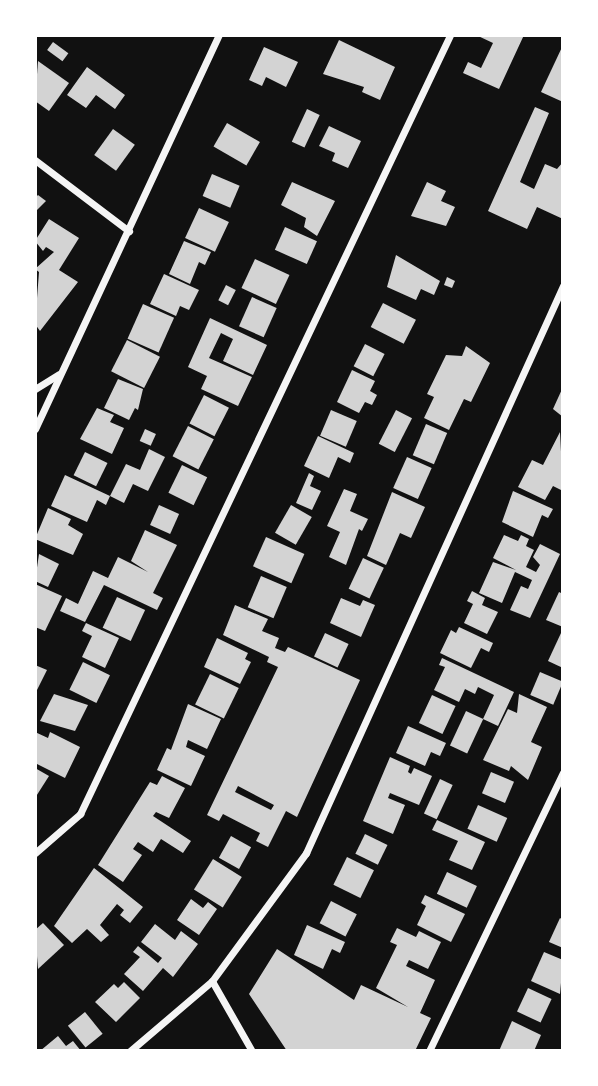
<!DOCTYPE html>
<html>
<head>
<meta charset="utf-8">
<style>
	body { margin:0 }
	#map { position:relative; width:598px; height:1086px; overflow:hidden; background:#111; font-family:Rubik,sans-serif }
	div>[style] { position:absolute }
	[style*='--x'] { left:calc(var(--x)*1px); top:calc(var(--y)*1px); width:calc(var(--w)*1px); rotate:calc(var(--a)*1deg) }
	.building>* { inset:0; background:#d3d3d3; transform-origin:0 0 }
	.minor>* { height:7px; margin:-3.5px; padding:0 3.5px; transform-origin:3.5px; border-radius:3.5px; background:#f5f5f5 }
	span { translate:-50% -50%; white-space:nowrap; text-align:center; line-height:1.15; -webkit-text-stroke:7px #fff; paint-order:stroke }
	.frame { position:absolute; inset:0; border:37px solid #fff; pointer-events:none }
</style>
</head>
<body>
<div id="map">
	<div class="building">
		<div style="clip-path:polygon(476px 35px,524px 35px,499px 89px,463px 73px,468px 62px,481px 68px,493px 43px)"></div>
		<div style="clip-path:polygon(339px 40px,395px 67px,380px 100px,362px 92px,364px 87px,323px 74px)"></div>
		<div style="left:53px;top:42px;width:19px;height:10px;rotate:36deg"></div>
		<div style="clip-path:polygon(563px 45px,563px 102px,541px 92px)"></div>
		<div style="clip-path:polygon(264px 47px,298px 62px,286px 87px,266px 77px,262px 86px,249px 80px)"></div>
		<div style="clip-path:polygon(38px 61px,69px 83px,49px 111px,35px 101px)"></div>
		<div style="clip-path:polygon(87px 67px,125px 95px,115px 109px,96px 95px,86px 108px,67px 95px)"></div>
		<div style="clip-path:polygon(535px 107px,549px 113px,520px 182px,534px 189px,545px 164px,557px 169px,563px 162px,563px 219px,537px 207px,527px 229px,488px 211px)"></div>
		<div style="left:307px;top:109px;width:14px;height:36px;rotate:25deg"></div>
		<div style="left:227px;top:123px;width:38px;height:27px;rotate:30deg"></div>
		<div style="clip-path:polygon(329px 126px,361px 141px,348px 168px,332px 161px,335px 153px,319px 146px)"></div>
		<div style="left:113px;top:129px;width:27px;height:32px;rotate:36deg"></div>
		<div style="left:212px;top:174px;width:30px;height:24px;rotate:23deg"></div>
		<div style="clip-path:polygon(292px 182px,335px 201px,317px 236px,304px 227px,306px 218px,281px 205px)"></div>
		<div style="clip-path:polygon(427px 182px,446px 191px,441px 201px,455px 207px,446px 226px,411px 216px)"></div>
		<div style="clip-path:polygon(38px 195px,46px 201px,35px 212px,35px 198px)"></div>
		<div style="left:199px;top:208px;width:33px;height:33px;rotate:25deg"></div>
		<div style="clip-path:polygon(49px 219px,79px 238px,59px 270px,78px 282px,40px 331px,35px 324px,39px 272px,35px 269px,54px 252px,46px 247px,43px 251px,35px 241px)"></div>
		<div style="left:285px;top:227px;width:35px;height:25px;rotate:24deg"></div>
		<div style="clip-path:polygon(184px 241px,211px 252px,205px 265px,199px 262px,190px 284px,169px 274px)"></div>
		<div style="clip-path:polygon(396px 255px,440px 281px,434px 295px,421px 289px,416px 300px,387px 287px)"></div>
		<div style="left:255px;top:259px;width:38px;height:32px;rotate:25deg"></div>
		<div style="clip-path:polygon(164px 274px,199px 290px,189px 310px,180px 306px,176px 316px,150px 304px)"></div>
		<div style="clip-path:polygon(447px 277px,455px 281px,452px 288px,444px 285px)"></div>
		<div style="left:226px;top:285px;width:11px;height:17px;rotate:27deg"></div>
		<div style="left:252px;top:297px;width:27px;height:32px;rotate:24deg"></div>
		<div style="left:383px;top:303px;width:37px;height:27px;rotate:27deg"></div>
		<div style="left:143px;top:304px;width:34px;height:38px;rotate:24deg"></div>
		<div style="clip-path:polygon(210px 318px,267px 345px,253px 375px,223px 361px,233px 339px,221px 333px,209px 358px,252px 377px,238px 406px,201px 389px,207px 376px,188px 367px)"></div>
		<div style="left:127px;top:340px;width:37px;height:35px;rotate:27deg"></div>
		<div style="left:365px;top:344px;width:22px;height:25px;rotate:27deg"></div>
		<div style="clip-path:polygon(466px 346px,490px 363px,471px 402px,464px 399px,449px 430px,424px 418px,434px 397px,427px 394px,446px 355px,462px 356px)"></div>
		<div style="clip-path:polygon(352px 370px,375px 381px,370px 391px,377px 395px,372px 405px,365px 402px,359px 413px,337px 402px)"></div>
		<div style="clip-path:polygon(118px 379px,143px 389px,138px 410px,135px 408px,129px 420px,104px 408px)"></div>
		<div style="clip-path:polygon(563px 387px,563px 417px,553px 409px)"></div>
		<div style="left:204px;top:395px;width:28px;height:32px;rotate:27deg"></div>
		<div style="clip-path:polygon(97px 408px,114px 415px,110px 422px,124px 428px,112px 454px,80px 439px)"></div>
		<div style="left:331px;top:410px;width:28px;height:28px;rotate:23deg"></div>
		<div style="left:396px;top:410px;width:18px;height:38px;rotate:27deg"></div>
		<div style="left:426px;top:424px;width:23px;height:34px;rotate:23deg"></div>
		<div style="left:188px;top:426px;width:29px;height:34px;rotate:27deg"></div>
		<div style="left:145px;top:429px;width:12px;height:13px;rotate:24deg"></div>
		<div style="clip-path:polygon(560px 432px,563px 491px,553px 486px,545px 500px,518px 487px,532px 460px,543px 465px)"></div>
		<div style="clip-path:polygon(318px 436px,354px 453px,350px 463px,338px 457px,329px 478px,304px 466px)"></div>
		<div style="clip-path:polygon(149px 449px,165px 457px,148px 491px,133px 484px,124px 503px,110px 496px,126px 464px,140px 470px)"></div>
		<div style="left:85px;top:452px;width:25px;height:26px;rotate:26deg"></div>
		<div style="left:407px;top:457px;width:27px;height:34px;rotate:24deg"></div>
		<div style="left:182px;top:465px;width:28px;height:31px;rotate:26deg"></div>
		<div style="clip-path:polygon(309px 473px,314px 476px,310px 486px,321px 491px,312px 510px,296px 503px)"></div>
		<div style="clip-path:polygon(65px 475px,110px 496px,106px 505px,97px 500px,87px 522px,51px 506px)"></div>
		<div style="clip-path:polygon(344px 489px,357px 494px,350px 511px,368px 519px,362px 531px,359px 529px,346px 565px,329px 557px,340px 532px,327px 526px)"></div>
		<div style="clip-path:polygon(513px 491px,553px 509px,548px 518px,542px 515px,533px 537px,502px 522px)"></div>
		<div style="clip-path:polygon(392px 492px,425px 507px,411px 538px,400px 533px,386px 565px,367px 556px)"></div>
		<div style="left:159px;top:505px;width:22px;height:22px;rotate:24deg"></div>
		<div style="left:291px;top:505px;width:24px;height:32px;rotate:30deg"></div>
		<div style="clip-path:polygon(48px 508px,71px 519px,68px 525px,83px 534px,73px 555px,35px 539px)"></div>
		<div style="clip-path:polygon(145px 530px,177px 545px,153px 593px,163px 598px,157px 610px,104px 585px,85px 622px,60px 611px,66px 598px,78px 604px,93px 571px,108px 578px,118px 557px,148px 572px,131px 561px)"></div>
		<div style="clip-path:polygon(504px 535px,518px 541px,521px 535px,529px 539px,526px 546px,534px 550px,526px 567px,536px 572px,540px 565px,533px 557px,540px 544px,560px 554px,530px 618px,510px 610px,521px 586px,528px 589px,532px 580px,515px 572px,502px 603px,479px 593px,493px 562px,516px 570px,493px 558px)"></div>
		<div style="left:266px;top:537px;width:42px;height:32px;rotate:24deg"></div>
		<div style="clip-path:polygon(39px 554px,59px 564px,48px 587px,35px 581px)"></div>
		<div style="left:363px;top:558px;width:23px;height:34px;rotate:25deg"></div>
		<div style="left:261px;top:576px;width:28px;height:34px;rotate:23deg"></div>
		<div style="clip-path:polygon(35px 584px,62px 596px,45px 631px,35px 627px)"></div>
		<div style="clip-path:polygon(472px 591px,485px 598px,482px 605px,498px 612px,487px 634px,464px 623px,473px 604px,467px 601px)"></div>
		<div style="clip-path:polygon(559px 592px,563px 594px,563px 627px,546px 620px)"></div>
		<div style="left:117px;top:597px;width:31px;height:34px;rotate:25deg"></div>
		<div style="clip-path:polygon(341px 598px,360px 606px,363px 600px,375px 605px,361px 637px,330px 623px)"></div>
		<div style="clip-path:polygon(evenodd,235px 605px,268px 619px,262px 631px,279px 638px,275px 648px,285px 652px,288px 647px,360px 680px,297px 817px,286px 811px,268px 847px,256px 841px,260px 833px,223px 814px,219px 821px,207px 815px,278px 667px,267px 662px,269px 657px,223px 635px,235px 605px,238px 786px,274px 805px,271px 810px,235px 792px,238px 786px)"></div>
		<div style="clip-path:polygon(86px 623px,119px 638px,105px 668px,82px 657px,92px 636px,82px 631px)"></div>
		<div style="clip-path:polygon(459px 627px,493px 643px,489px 652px,481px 648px,471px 668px,440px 653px,451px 630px,456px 633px)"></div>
		<div style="left:325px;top:633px;width:26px;height:26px;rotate:25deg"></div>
		<div style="clip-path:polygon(561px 633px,563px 634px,563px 668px,548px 661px)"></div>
		<div style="clip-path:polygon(217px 638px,248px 653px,245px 659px,251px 662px,240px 684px,204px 667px)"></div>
		<div style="clip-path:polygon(442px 658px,514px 692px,498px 726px,483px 719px,494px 695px,478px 687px,475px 694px,465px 689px,459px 702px,434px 690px,445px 667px,439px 665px)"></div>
		<div style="left:83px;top:662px;width:30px;height:31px;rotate:26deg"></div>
		<div style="clip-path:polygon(35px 665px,47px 670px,35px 694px)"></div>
		<div style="left:540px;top:672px;width:25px;height:25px;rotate:23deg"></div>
		<div style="left:210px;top:674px;width:32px;height:34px;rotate:26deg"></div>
		<div style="clip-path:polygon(54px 694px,88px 705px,75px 731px,40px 721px)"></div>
		<div style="clip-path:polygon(519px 694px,547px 707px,531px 742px,542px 747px,528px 780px,511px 766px,509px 771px,483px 760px,508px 709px,517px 713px)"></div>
		<div style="left:432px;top:695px;width:26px;height:31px;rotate:25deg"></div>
		<div style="clip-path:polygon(188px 704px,221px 719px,207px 749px,188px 740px,186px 747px,205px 756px,191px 786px,157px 770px,167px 748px,171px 750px)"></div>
		<div style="left:466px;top:711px;width:19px;height:38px;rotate:25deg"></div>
		<div style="clip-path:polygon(408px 726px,446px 743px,440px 756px,431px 752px,425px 766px,396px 753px)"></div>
		<div style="clip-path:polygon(35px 732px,48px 738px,50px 732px,80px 747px,65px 778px,35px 763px)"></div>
		<div style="clip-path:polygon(390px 757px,410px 766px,408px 772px,411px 774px,414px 768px,432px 776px,419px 805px,390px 793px,388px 798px,405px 805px,393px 834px,363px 821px)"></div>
		<div style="clip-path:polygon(35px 768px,49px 776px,35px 798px)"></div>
		<div style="left:491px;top:772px;width:25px;height:23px;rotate:23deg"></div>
		<div style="clip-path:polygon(162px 776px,185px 788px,169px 818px,156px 812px,153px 816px,191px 841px,183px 853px,161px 839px,153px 852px,138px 842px,133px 849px,142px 855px,123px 882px,98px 865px,150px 782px,157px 785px)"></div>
		<div style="left:440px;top:779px;width:14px;height:38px;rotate:25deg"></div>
		<div style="left:478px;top:805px;width:32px;height:26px;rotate:24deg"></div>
		<div style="clip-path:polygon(437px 820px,485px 842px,472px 870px,449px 860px,458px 841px,432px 830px)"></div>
		<div style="left:365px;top:834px;width:25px;height:22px;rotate:26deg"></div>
		<div style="left:231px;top:836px;width:23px;height:25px;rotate:29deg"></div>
		<div style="left:347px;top:857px;width:30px;height:31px;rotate:26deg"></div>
		<div style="left:213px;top:859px;width:34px;height:36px;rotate:32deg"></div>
		<div style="clip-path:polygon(94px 868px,143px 907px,130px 923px,120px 915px,124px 910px,117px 904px,100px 925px,109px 935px,101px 942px,87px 929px,72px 943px,54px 926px)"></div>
		<div style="left:447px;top:872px;width:33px;height:24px;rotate:25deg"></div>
		<div style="clip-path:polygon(425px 895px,465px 914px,451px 942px,417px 925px,426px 906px,421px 903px)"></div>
		<div style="clip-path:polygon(191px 899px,203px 908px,208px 902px,217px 909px,199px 935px,177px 920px)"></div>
		<div style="left:331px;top:901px;width:29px;height:25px;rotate:27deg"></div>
		<div style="clip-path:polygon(560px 918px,563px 920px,563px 948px,549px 942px)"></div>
		<div style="clip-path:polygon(43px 923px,64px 945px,38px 969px,35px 930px)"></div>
		<div style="clip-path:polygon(155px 924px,175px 940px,181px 931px,198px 944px,173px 977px,163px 968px,143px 991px,124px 974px,140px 957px,133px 952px,138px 946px,158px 963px,162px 958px,141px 942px)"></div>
		<div style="clip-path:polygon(307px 925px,345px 942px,340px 953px,332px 949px,323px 969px,294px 955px)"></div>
		<div style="clip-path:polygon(397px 928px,416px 937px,419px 931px,441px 942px,428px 969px,409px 960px,406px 966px,435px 980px,420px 1013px,431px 1018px,415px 1051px,287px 1051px,249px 994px,277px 949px,354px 1000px,361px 985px,408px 1007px,376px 988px,397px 945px,390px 942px)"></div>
		<div style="clip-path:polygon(544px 952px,563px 960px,560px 994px,531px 981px)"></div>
		<div style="clip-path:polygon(124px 982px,140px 998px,116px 1022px,95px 1002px,114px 984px,118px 988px)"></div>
		<div style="left:528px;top:988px;width:26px;height:26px;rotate:25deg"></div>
		<div style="left:85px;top:1012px;width:28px;height:22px;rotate:51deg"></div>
		<div style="clip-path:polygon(512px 1021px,541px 1035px,534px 1051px,499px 1051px)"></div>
		<div style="clip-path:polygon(58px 1036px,66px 1046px,73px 1041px,81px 1051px,40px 1051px)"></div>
	</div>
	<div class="minor">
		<div style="--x:35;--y:160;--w:118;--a:37.1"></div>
		<div style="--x:35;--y:389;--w:28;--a:-32"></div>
		<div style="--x:35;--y:429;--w:435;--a:-65"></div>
		<div style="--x:35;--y:853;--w:60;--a:-40.9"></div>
		<div style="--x:80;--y:814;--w:862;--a:-64.59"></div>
		<div style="--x:212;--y:981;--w:81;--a:60.3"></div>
		<div style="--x:130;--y:1051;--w:108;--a:-40.5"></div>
		<div style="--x:212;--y:981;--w:159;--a:-53.7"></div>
		<div style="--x:306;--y:853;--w:623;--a:-65.62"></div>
		<div style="--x:429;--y:1051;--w:309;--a:-64.3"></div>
	</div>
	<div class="frame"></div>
</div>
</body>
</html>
